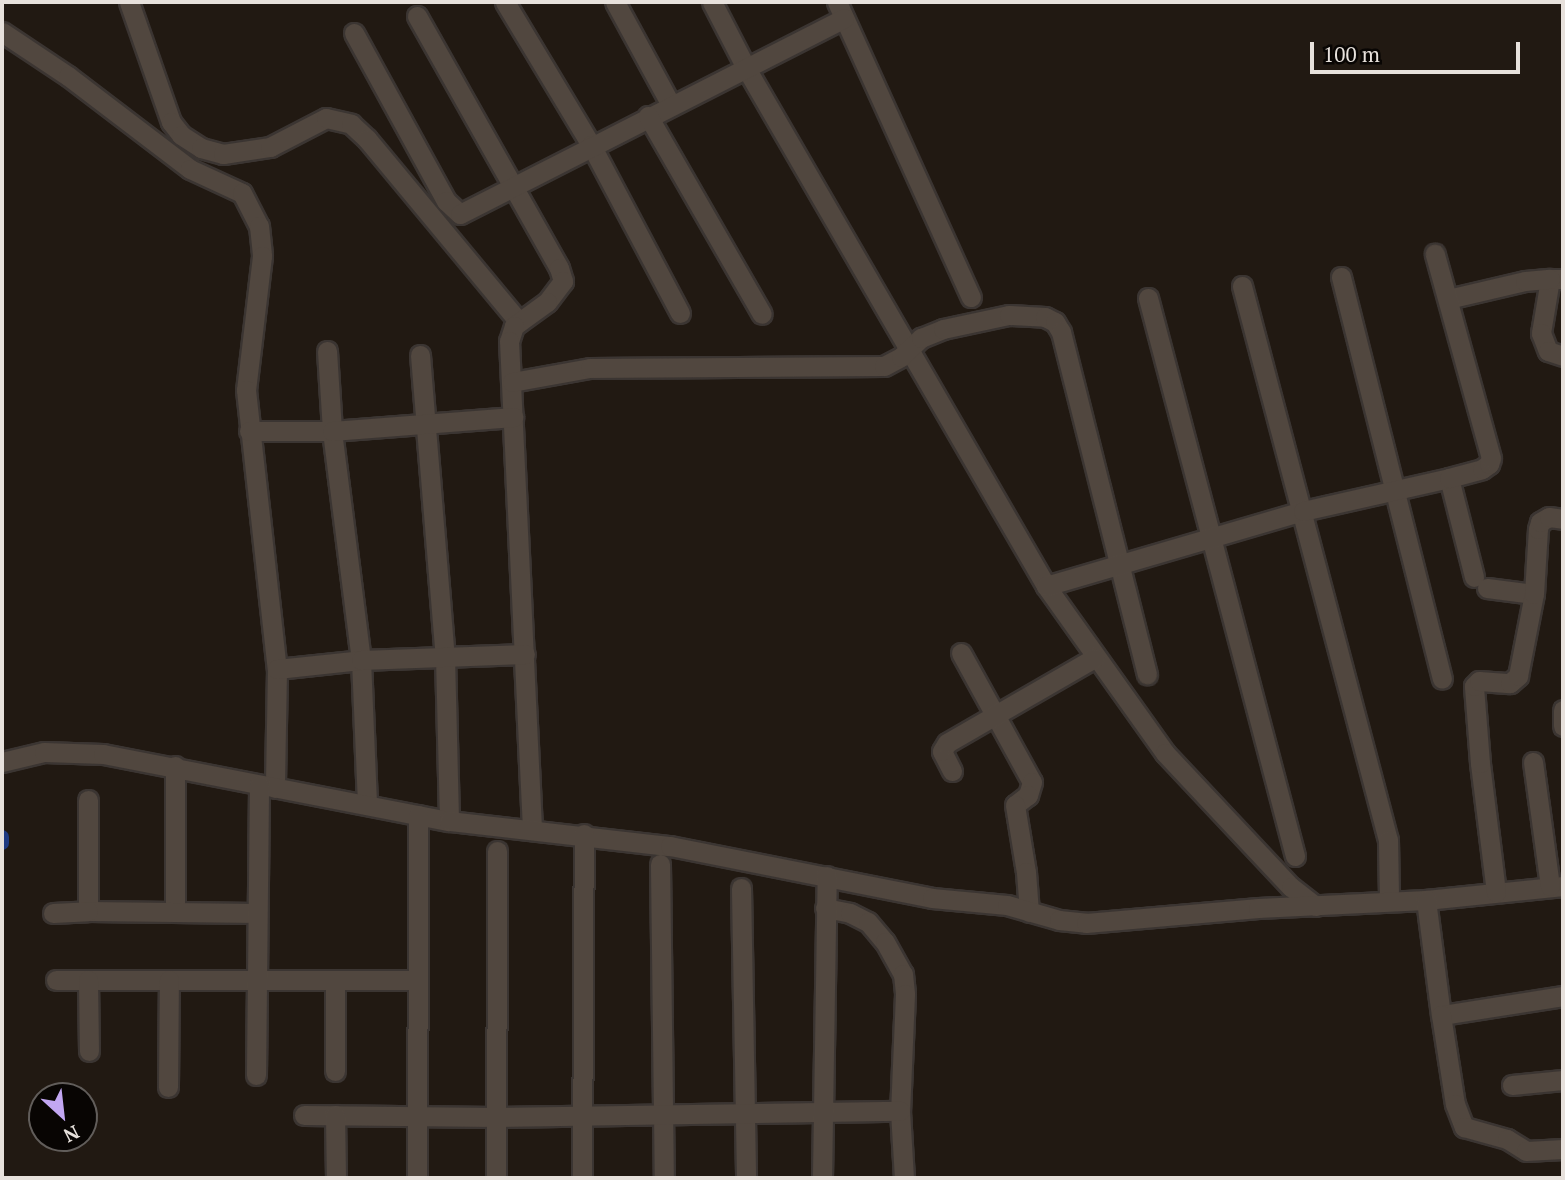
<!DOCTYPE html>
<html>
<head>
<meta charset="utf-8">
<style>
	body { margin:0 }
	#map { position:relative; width:1565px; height:1180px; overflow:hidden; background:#211912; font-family:"PT Serif",serif }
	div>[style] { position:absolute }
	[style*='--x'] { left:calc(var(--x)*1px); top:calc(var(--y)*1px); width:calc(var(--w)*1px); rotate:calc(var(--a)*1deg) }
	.canal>* { height:14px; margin:-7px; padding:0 7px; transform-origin:7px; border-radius:7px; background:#1f3a81 }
	.roads { filter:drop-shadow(2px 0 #3b3532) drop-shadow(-2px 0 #3b3532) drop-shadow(0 2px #3b3532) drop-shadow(0 -2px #3b3532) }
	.minor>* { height:19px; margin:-9.5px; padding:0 9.5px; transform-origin:9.5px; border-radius:9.5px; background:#51473f }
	span { translate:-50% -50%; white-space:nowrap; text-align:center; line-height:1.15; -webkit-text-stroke:5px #080503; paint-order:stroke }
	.frame { position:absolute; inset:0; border:4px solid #e7e1dc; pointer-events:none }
	.north { position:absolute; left:28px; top:1082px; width:70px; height:70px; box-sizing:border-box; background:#080503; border:2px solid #615d5a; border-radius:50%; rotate:153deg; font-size:19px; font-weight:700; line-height:28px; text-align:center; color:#e7e1dc }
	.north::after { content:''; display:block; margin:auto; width:24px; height:32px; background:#c2a7f2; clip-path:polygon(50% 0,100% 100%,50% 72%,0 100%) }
	.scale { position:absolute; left:1310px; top:42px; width:210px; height:32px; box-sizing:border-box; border:4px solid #e7e1dc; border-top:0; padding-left:9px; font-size:21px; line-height:24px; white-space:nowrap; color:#e7e1dc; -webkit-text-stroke:5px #080503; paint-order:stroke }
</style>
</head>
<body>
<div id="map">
	<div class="canal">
		<div style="--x:2;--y:837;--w:6;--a:90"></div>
	</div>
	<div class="roads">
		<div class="minor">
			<div style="--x:129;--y:2;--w:127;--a:70.7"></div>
			<div style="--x:171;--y:122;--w:16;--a:52"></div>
			<div style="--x:181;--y:135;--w:24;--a:33"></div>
			<div style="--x:201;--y:148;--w:23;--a:15"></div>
			<div style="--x:223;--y:154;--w:48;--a:-8.5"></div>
			<div style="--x:270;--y:147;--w:63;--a:-27.4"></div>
			<div style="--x:326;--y:118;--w:26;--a:13"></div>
			<div style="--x:351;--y:124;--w:22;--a:43"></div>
			<div style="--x:367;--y:139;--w:238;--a:50.3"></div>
			<div style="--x:505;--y:2;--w:167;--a:59"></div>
			<div style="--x:591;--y:145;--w:190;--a:62.1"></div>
			<div style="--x:615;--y:2;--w:117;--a:61.5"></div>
			<div style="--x:712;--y:2;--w:74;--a:62.7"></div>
			<div style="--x:746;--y:68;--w:599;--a:59.92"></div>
			<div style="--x:1046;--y:586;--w:205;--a:54.5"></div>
			<div style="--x:1165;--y:753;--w:184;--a:46.8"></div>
			<div style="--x:1291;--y:887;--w:31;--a:38"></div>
			<div style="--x:837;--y:2;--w:324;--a:65.6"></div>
			<div style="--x:417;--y:16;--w:289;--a:60.6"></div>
			<div style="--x:559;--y:268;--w:14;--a:73"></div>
			<div style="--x:563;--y:281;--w:26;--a:127"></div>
			<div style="--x:547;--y:302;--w:41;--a:144"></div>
			<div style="--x:514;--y:326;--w:16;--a:108"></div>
			<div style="--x:509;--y:341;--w:489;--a:87.3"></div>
			<div style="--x:2;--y:32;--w:79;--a:33.7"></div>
			<div style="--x:68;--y:76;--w:153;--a:37.3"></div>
			<div style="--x:190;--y:169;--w:57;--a:24.8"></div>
			<div style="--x:242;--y:193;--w:37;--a:63"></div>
			<div style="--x:259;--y:226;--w:30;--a:84"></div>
			<div style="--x:262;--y:256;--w:135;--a:96.8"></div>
			<div style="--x:246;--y:390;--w:281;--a:83.7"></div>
			<div style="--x:277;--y:669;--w:119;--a:91"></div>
			<div style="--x:354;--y:33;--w:192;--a:61.3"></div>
			<div style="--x:446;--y:201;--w:19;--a:43"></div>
			<div style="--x:460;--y:214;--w:431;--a:-27"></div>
			<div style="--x:648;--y:116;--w:228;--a:60.1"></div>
			<div style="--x:1341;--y:277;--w:414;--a:75.9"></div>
			<div style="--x:1563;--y:279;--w:13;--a:180"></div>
			<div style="--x:1550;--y:279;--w:55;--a:99.5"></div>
			<div style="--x:1541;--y:333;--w:19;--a:69"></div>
			<div style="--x:1548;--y:351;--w:16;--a:18"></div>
			<div style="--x:1242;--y:286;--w:573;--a:75.24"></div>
			<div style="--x:1388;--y:840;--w:60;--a:89"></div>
			<div style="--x:1148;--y:298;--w:577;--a:75.24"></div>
			<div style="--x:1448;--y:299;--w:79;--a:-13.2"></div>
			<div style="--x:1525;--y:281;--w:25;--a:-5"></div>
			<div style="--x:327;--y:351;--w:80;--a:86.4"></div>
			<div style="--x:332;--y:431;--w:231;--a:82.8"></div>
			<div style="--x:361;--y:660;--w:145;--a:87.6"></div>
			<div style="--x:420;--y:355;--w:302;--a:85.3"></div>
			<div style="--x:445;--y:656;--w:165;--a:88.6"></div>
			<div style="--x:512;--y:382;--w:79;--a:-10.2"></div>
			<div style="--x:590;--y:368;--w:294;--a:-0.4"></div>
			<div style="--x:884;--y:366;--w:19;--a:-28"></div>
			<div style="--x:901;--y:357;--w:28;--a:-44"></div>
			<div style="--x:921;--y:338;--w:24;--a:-22"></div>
			<div style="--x:943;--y:329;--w:67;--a:-12"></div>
			<div style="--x:1009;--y:315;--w:36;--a:3"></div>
			<div style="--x:1045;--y:317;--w:11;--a:27"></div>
			<div style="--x:1055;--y:322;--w:12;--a:59"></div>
			<div style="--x:1061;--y:332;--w:353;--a:75.9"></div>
			<div style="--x:249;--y:431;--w:83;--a:0"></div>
			<div style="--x:332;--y:431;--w:182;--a:-4.4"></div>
			<div style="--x:1449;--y:478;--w:102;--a:75.8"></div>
			<div style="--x:1046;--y:586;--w:268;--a:-16.3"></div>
			<div style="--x:1303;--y:511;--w:150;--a:-12.7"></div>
			<div style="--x:1449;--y:478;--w:34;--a:-15"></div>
			<div style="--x:1482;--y:469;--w:9;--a:-36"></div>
			<div style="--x:1489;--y:464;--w:6;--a:-72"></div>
			<div style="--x:1491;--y:458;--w:212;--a:-105.4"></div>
			<div style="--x:1487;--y:588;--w:47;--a:7.3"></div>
			<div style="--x:961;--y:653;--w:147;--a:61.2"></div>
			<div style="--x:1032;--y:782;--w:14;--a:107"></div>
			<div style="--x:1028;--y:795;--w:16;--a:142"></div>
			<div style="--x:1015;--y:805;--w:68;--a:80.7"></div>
			<div style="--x:1026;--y:872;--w:40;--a:85.7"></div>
			<div style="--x:277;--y:669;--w:84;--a:-6.1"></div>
			<div style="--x:361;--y:660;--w:164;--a:-2.1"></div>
			<div style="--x:1563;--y:710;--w:16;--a:90"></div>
			<div style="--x:2;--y:762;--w:43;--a:-13.4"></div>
			<div style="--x:44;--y:752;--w:59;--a:1.9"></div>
			<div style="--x:103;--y:754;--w:352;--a:11"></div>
			<div style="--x:449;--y:821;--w:222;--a:6.5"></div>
			<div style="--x:670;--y:846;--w:267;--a:11.2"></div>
			<div style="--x:932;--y:898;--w:75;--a:5.3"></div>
			<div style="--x:1007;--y:905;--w:54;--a:16.1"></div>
			<div style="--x:1059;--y:920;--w:27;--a:6"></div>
			<div style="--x:1086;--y:923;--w:173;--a:-5"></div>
			<div style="--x:1258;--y:908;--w:168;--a:-2.7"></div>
			<div style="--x:1426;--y:900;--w:138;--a:-5.8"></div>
			<div style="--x:1533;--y:762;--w:125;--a:82.2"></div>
			<div style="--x:175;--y:766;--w:146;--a:90"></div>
			<div style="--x:952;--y:771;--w:22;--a:-117"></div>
			<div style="--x:942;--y:751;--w:9;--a:-58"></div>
			<div style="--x:947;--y:743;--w:170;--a:-30"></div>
			<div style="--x:88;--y:800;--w:111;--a:90"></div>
			<div style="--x:88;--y:911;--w:169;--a:0.7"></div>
			<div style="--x:660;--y:864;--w:314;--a:89.3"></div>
			<div style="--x:741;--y:888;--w:290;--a:89"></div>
			<div style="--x:1496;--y:892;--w:130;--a:-97.1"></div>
			<div style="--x:1480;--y:763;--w:77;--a:-94.5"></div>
			<div style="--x:1474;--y:686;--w:7;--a:-45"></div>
			<div style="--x:1479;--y:681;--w:31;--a:4"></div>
			<div style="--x:1510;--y:683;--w:11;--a:-41"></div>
			<div style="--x:1518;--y:676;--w:84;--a:-79"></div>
			<div style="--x:1534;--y:594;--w:65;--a:-86.5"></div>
			<div style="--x:1538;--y:529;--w:7;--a:-74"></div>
			<div style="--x:1540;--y:522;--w:10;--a:-29"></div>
			<div style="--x:1549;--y:517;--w:14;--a:8"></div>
			<div style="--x:1426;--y:900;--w:116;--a:82.6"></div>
			<div style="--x:825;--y:908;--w:25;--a:11"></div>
			<div style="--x:850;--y:913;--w:20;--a:27"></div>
			<div style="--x:868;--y:922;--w:26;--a:50"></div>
			<div style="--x:885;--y:942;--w:37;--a:61"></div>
			<div style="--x:903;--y:974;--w:20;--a:84"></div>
			<div style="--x:905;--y:994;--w:117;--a:92.4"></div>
			<div style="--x:900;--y:1111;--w:67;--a:86.6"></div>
			<div style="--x:53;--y:913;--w:35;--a:-3"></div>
			<div style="--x:56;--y:980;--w:361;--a:0"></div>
			<div style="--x:88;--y:980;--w:71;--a:89.2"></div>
			<div style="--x:335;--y:980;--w:91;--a:90"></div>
			<div style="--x:1563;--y:996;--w:123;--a:171.1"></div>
			<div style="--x:1441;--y:1015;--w:90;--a:81.1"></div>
			<div style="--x:1455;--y:1104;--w:25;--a:69"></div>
			<div style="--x:1464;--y:1127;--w:45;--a:15.6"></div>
			<div style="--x:1507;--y:1139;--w:22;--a:32"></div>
			<div style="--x:1526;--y:1151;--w:37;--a:-3"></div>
			<div style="--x:256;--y:1075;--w:290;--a:-89.4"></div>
			<div style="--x:1512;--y:1085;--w:51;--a:-5.6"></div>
			<div style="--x:168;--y:1087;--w:107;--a:-89.5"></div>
			<div style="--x:304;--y:1115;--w:192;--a:0.6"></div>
			<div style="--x:496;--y:1117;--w:404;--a:-0.9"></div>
			<div style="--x:335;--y:1115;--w:63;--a:89.1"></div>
			<div style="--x:417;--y:1178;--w:363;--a:-89.8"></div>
			<div style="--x:496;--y:1178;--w:327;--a:-89.8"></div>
			<div style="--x:582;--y:1178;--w:344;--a:-89.7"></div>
			<div style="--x:822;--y:1178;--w:302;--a:-89.1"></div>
		</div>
	</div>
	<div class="frame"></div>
	<div class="north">N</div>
	<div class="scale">100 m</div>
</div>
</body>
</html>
